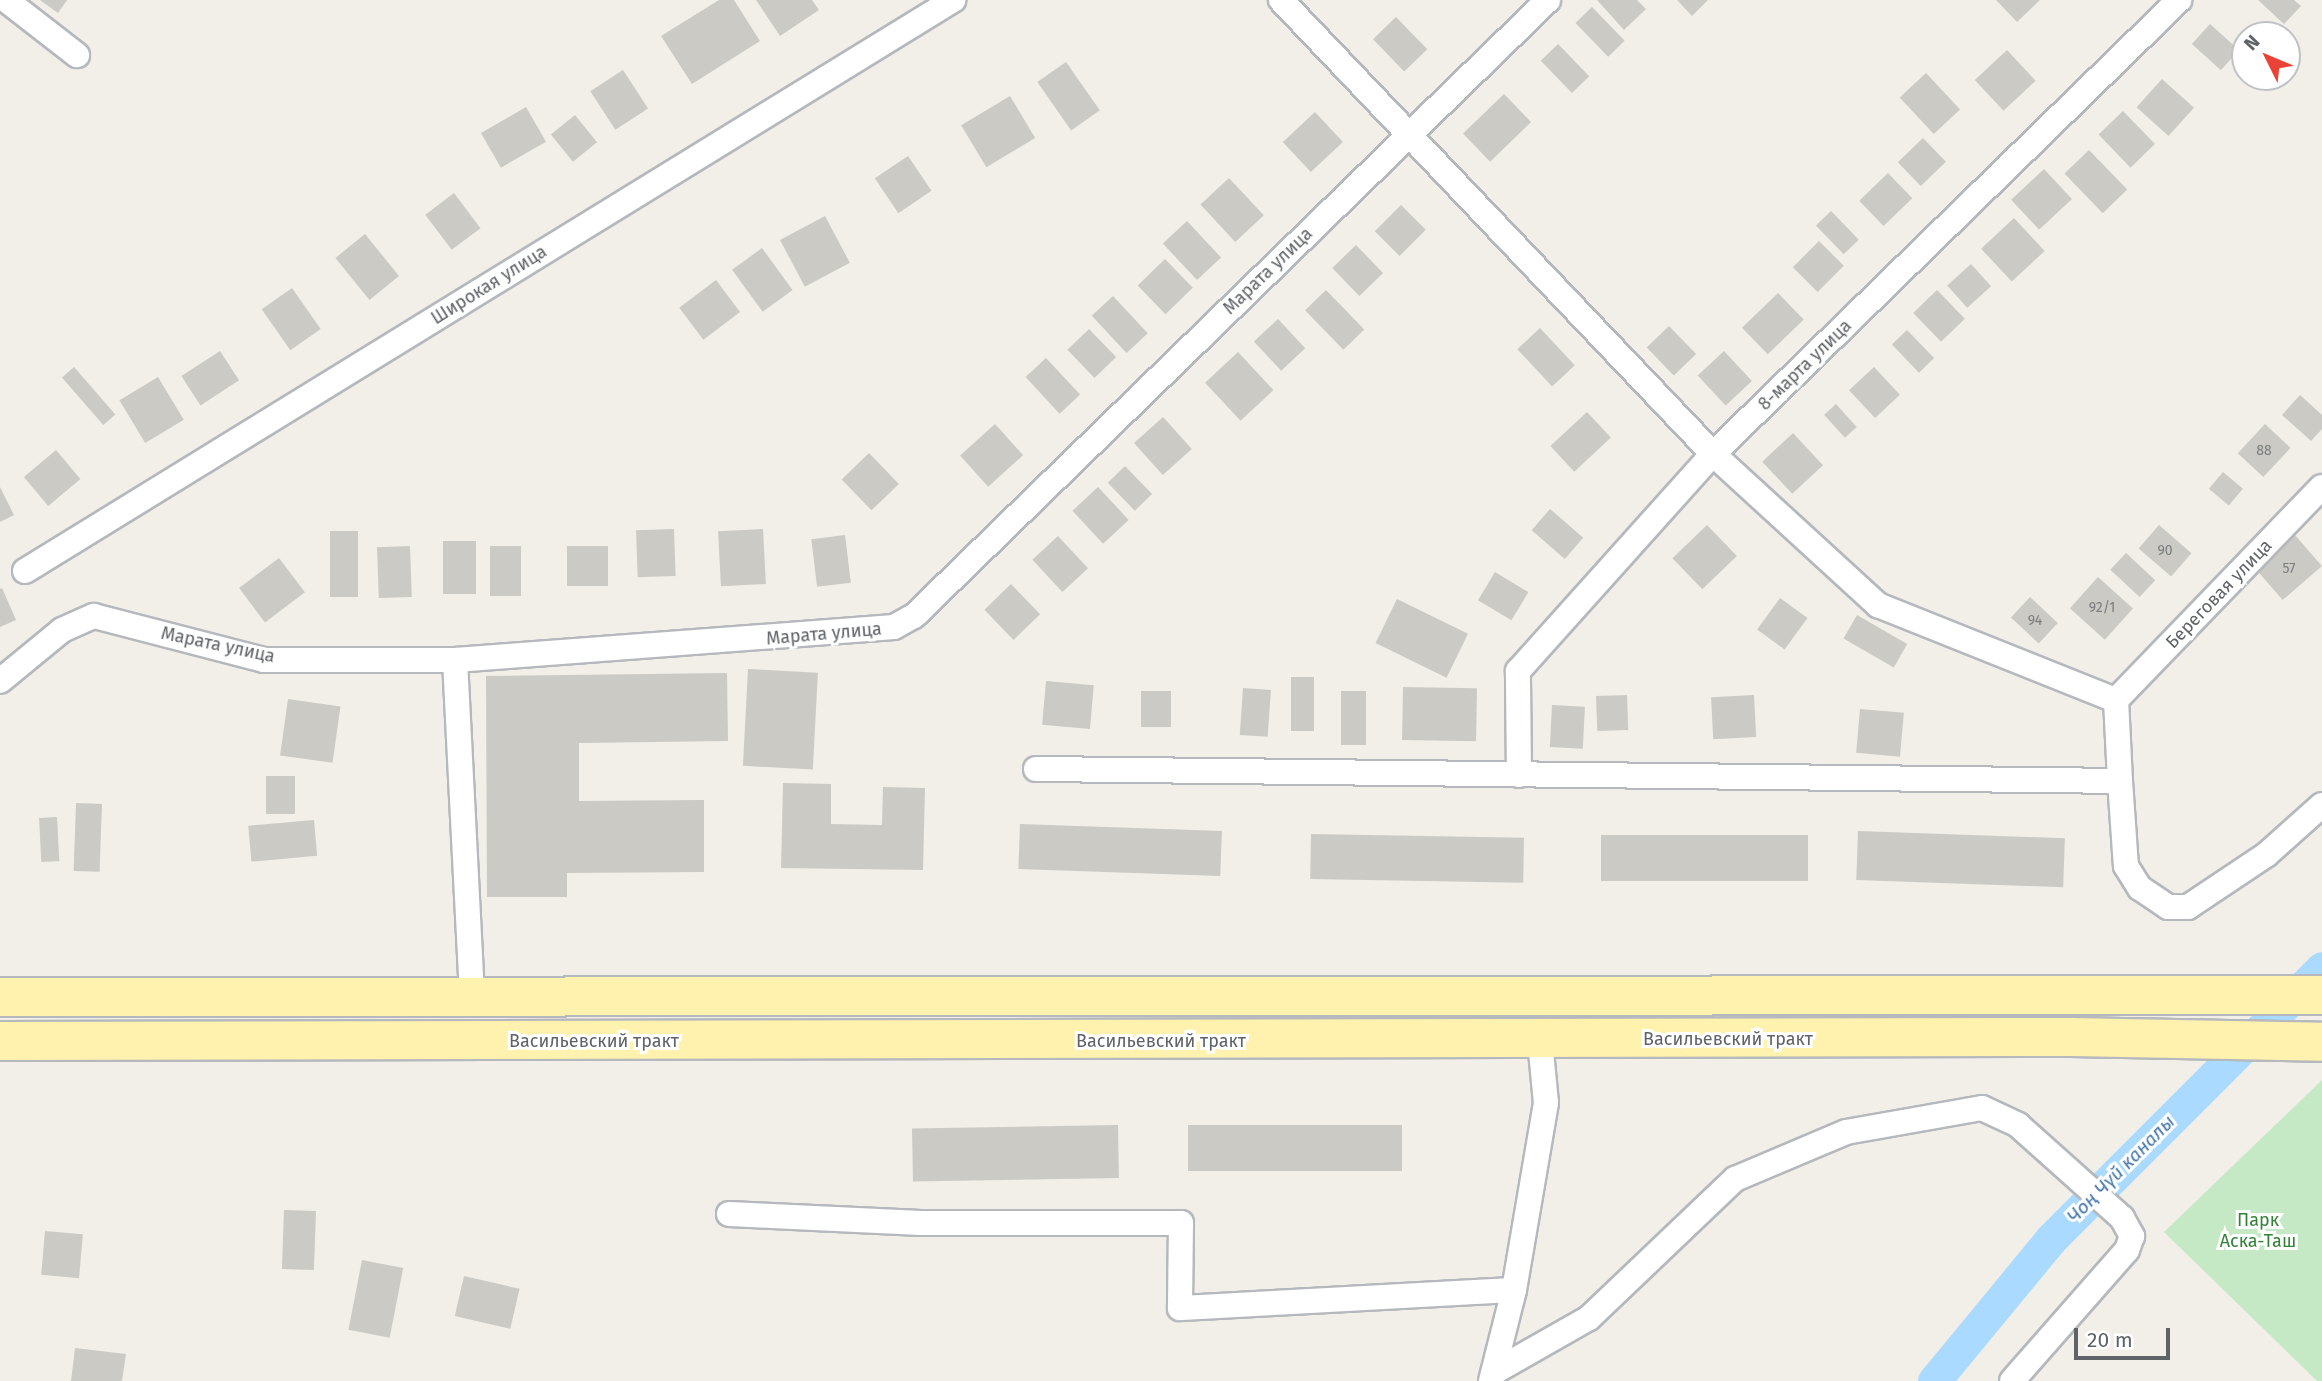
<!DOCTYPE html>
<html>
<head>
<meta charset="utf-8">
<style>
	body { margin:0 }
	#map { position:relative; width:2322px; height:1381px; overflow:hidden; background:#f1efe8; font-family:"Fira Sans",sans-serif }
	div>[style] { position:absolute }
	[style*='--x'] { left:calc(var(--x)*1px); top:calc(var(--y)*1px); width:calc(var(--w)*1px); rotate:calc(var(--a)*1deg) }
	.green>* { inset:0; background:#c5e8c5 }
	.canal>* { height:33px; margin:-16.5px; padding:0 16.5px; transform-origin:16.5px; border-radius:16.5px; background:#aadaff }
	.building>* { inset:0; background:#cccac5; transform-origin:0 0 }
	.roads { filter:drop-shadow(2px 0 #b5b8bc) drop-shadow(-2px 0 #b5b8bc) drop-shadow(0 2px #b5b8bc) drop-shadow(0 -2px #b5b8bc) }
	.street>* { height:24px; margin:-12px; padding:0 12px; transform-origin:12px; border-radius:12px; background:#fff }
	.primary>* { height:38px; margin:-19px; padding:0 19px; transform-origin:19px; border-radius:19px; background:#fff2af }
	span { translate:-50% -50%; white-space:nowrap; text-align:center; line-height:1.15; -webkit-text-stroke:6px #fff; paint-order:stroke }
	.number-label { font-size:14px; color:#7a7d7f }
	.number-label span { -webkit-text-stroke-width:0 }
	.street-label { font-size:18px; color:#5f6368 }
	.park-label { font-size:18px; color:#348238 }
	.water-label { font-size:19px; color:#4174aa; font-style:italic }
	.north { position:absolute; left:2231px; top:21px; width:70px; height:70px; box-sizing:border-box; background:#fff; border:2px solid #bfc1c3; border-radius:50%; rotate:313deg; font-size:19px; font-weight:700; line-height:28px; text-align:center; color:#5f6368 }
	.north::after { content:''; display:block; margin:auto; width:24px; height:32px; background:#ea4335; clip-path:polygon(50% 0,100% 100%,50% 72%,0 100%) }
	.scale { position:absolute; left:2074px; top:1328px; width:96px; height:32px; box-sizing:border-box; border:4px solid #5f6368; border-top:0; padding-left:9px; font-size:21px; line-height:24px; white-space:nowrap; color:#5f6368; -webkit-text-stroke:5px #fff; paint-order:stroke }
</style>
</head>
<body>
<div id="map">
	<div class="green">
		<div style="clip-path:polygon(2322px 1080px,2322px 1381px,2317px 1381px,2164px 1232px)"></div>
	</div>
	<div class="canal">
		<div style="--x:1934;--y:1381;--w:184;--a:-50.5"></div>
		<div style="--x:2051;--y:1239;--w:383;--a:-45"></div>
	</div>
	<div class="building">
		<div style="clip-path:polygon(40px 0,67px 0,58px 13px)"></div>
		<div style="clip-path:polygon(719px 0,734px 0,760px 41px,692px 84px,661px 36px)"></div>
		<div style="clip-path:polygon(756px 0,812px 0,819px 10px,780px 36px)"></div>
		<div style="clip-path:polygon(1597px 0,1637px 0,1646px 9px,1624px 30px)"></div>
		<div style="clip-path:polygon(1677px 0,1708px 0,1692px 16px)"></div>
		<div style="clip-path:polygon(1996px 0,2040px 0,2017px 22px)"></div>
		<div style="clip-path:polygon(2258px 0,2294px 0,2301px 6px,2284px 24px)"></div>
		<div style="left:1592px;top:7px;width:47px;height:23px;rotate:46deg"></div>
		<div style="left:1396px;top:17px;width:45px;height:32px;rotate:46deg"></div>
		<div style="left:2210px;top:24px;width:39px;height:27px;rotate:42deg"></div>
		<div style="clip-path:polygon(2287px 35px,2299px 46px,2287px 59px)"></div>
		<div style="left:1558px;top:44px;width:45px;height:24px;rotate:46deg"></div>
		<div style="left:2007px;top:50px;width:42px;height:44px;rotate:47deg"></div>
		<div style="left:1066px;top:62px;width:59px;height:35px;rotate:55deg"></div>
		<div style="left:623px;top:70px;width:46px;height:39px;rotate:57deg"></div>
		<div style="left:1926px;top:73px;width:50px;height:36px;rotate:47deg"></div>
		<div style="left:2162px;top:79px;width:43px;height:38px;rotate:42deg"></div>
		<div style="left:1504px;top:94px;width:39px;height:57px;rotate:46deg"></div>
		<div style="left:1010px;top:96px;width:49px;height:57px;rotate:59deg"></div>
		<div style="left:526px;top:107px;width:40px;height:52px;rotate:60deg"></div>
		<div style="left:2123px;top:111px;width:46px;height:34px;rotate:46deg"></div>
		<div style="left:1315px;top:112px;width:41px;height:44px;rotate:47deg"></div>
		<div style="left:575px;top:115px;width:35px;height:31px;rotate:51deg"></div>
		<div style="left:1923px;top:138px;width:33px;height:35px;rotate:46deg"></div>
		<div style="left:2089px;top:150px;width:55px;height:34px;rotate:46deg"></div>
		<div style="left:908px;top:156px;width:42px;height:40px;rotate:56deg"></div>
		<div style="left:2044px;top:169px;width:41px;height:45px;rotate:47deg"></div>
		<div style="left:1888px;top:173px;width:35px;height:40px;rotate:46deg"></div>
		<div style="left:1229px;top:178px;width:51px;height:39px;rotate:47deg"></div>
		<div style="left:454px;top:193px;width:44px;height:36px;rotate:53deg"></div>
		<div style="left:1401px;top:205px;width:35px;height:37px;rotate:45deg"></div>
		<div style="left:1831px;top:211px;width:40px;height:21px;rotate:46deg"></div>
		<div style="left:825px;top:216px;width:53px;height:51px;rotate:62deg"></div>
		<div style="left:2014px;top:218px;width:45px;height:45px;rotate:47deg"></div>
		<div style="left:1187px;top:221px;width:50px;height:33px;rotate:47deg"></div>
		<div style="left:365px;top:234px;width:54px;height:38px;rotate:51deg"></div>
		<div style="left:1819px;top:241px;width:35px;height:37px;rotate:45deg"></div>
		<div style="left:1356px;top:245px;width:39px;height:33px;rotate:46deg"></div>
		<div style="left:762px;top:248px;width:52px;height:37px;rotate:54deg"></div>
		<div style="left:1165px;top:259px;width:40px;height:38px;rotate:46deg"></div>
		<div style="left:1971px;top:264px;width:30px;height:32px;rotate:48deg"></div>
		<div style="left:716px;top:280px;width:40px;height:46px;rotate:53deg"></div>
		<div style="left:292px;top:288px;width:50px;height:37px;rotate:55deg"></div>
		<div style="left:1326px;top:290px;width:55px;height:29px;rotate:46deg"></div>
		<div style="left:1937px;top:290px;width:40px;height:33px;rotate:46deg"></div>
		<div style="left:1778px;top:293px;width:37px;height:50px;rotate:46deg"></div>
		<div style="left:1113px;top:296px;width:51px;height:29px;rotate:47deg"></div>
		<div style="left:1278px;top:319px;width:40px;height:33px;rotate:47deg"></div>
		<div style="left:1669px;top:326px;width:39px;height:31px;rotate:46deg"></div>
		<div style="left:1540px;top:328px;width:51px;height:31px;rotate:47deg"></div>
		<div style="left:1089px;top:329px;width:39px;height:30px;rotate:46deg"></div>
		<div style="left:1907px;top:330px;width:39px;height:21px;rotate:46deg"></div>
		<div style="left:220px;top:351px;width:35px;height:46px;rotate:57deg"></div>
		<div style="left:1724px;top:351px;width:41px;height:36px;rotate:47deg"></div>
		<div style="left:1238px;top:352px;width:52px;height:45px;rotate:47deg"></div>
		<div style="left:1046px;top:358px;width:50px;height:28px;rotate:47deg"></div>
		<div style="left:74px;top:367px;width:63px;height:16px;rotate:49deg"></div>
		<div style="left:1874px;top:367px;width:38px;height:34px;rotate:47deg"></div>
		<div style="left:158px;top:377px;width:50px;height:45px;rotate:59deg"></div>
		<div style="clip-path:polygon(2300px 395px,2322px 415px,2322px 429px,2311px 441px,2282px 415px)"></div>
		<div style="left:1836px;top:404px;width:31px;height:16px;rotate:48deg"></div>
		<div style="left:1587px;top:412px;width:35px;height:50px;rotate:47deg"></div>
		<div style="left:1163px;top:417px;width:43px;height:39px;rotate:48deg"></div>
		<div style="left:995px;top:424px;width:42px;height:47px;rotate:48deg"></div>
		<div style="left:2265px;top:424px;width:35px;height:40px;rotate:43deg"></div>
		<div style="left:1793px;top:433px;width:44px;height:42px;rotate:47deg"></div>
		<div style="left:56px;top:450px;width:38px;height:42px;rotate:50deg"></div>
		<div style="left:869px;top:453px;width:43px;height:38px;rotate:46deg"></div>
		<div style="left:1125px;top:466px;width:39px;height:24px;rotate:46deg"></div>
		<div style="left:2223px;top:472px;width:26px;height:22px;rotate:40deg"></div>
		<div style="clip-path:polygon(0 487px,14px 515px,0 522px)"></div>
		<div style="left:1098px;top:487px;width:45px;height:35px;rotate:47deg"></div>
		<div style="left:1550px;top:509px;width:44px;height:28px;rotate:41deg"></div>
		<div style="left:1707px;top:525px;width:43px;height:48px;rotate:46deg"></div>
		<div style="left:2159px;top:525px;width:43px;height:31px;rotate:41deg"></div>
		<div style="left:674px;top:529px;width:47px;height:38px;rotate:88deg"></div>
		<div style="left:763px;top:529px;width:55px;height:45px;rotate:87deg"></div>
		<div style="left:330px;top:531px;width:28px;height:66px"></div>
		<div style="left:845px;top:535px;width:48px;height:34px;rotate:83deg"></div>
		<div style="left:2295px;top:535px;width:41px;height:52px;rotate:49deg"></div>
		<div style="left:1058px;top:536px;width:44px;height:35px;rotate:47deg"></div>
		<div style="left:443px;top:541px;width:33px;height:53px"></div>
		<div style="left:410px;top:546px;width:51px;height:33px;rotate:88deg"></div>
		<div style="left:490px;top:546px;width:31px;height:50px"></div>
		<div style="left:608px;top:546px;width:40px;height:41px;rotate:90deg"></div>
		<div style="left:2126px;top:553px;width:40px;height:23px;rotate:43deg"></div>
		<div style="left:279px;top:558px;width:43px;height:50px;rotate:53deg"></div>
		<div style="left:1495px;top:572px;width:39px;height:33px;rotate:31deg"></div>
		<div style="left:2098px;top:577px;width:47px;height:42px;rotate:42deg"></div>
		<div style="left:1011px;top:584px;width:42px;height:37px;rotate:46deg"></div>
		<div style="clip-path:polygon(2px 588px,16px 620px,0 627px,0 589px)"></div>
		<div style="left:2030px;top:597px;width:38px;height:28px;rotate:43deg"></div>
		<div style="left:1780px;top:598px;width:34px;height:39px;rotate:36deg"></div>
		<div style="left:1397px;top:599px;width:79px;height:49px;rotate:26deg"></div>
		<div style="left:1857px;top:615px;width:58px;height:27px;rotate:30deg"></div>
		<div style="left:748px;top:669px;width:70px;height:97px;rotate:3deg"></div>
		<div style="clip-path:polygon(727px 673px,728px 741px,579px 743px,579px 801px,704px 800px,704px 872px,567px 873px,567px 897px,487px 897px,486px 676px)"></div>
		<div style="left:1291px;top:677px;width:23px;height:54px"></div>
		<div style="left:1046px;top:681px;width:48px;height:44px;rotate:5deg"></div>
		<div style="left:1403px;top:687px;width:74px;height:53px;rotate:1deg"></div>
		<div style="left:1243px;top:688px;width:28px;height:47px;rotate:4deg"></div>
		<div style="left:1171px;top:691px;width:36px;height:30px;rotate:90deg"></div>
		<div style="left:1341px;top:691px;width:25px;height:54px"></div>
		<div style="left:1627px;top:695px;width:35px;height:31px;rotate:88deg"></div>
		<div style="left:1754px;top:695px;width:42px;height:43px;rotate:87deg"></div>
		<div style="left:288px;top:699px;width:53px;height:57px;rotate:8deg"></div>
		<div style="left:1552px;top:705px;width:33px;height:42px;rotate:3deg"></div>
		<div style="left:1860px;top:709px;width:44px;height:44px;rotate:5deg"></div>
		<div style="left:266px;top:776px;width:29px;height:38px"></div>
		<div style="clip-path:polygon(783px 783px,831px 784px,831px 824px,882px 825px,883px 787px,925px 788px,923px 870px,781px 868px)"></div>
		<div style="left:76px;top:803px;width:26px;height:68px;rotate:2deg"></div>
		<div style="left:57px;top:817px;width:44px;height:18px;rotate:87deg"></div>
		<div style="left:314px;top:820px;width:36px;height:66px;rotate:85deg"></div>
		<div style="left:1020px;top:824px;width:202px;height:45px;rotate:2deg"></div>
		<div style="left:1858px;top:831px;width:207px;height:49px;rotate:2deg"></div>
		<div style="left:1311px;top:834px;width:213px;height:45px;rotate:1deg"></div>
		<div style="left:1601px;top:835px;width:207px;height:46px"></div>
		<div style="left:1118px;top:1125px;width:53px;height:206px;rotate:89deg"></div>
		<div style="left:1188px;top:1125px;width:214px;height:46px"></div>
		<div style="left:284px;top:1210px;width:32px;height:59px;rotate:2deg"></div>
		<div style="left:45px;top:1231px;width:38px;height:44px;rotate:5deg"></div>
		<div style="left:362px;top:1260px;width:42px;height:71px;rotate:11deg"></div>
		<div style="left:464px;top:1276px;width:57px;height:41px;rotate:13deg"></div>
		<div style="clip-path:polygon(75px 1348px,126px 1354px,122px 1381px,71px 1381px)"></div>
	</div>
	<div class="roads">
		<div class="street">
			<div style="--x:6;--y:0;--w:90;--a:37.8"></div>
			<div style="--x:1281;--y:0;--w:627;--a:46.42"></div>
			<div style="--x:1713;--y:454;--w:224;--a:42.5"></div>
			<div style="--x:1878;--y:605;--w:256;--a:21.8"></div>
			<div style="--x:25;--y:571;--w:1090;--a:-31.6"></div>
			<div style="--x:455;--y:660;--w:334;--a:87.1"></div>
			<div style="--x:0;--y:681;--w:80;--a:-39.4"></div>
			<div style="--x:62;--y:630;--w:35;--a:-24"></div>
			<div style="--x:94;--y:616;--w:176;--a:14.5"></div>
			<div style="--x:264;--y:660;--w:191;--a:0"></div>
			<div style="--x:455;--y:660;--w:440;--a:-4.3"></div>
			<div style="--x:894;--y:627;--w:23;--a:-29"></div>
			<div style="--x:914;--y:616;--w:884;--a:-44.17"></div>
			<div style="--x:2116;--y:700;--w:296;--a:-46"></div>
			<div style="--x:1036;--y:769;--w:1084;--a:0.63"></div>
			<div style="--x:2120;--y:781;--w:81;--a:-92.8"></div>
			<div style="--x:1519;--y:775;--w:104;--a:-90.6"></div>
			<div style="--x:1518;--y:671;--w:292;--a:-48.1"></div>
			<div style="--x:1713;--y:454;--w:651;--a:-44.25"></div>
			<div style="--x:2120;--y:781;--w:85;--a:86"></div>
			<div style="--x:2126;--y:866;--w:26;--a:58"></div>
			<div style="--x:2140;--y:888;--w:34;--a:34"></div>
			<div style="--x:2168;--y:907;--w:20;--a:0"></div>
			<div style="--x:2188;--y:907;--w:94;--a:-33.7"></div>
			<div style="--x:2266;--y:855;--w:75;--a:-41.8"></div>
			<div style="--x:729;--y:1214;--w:192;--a:2.7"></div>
			<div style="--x:921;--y:1223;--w:260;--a:0"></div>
			<div style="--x:1181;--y:1223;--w:85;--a:90.7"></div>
			<div style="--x:1180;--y:1308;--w:334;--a:-3.1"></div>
			<div style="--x:1494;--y:1372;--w:109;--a:-29.6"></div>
			<div style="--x:1589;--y:1318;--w:202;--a:-43.6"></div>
			<div style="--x:1735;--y:1179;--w:121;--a:-22.9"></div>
			<div style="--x:1846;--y:1132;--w:138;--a:-10"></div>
			<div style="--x:1982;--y:1108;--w:40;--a:25"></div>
			<div style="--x:2018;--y:1125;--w:140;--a:41.8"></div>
			<div style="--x:2122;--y:1218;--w:21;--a:61"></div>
			<div style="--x:2132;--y:1236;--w:15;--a:110"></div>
			<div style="--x:2127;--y:1250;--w:174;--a:131.3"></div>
			<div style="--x:1491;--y:1381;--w:94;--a:-75.8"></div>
			<div style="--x:1514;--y:1290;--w:190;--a:-80.3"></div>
			<div style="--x:1546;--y:1103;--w:62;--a:-95.5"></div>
		</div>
		<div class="primary">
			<div style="--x:0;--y:997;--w:2322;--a:-0.05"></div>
			<div style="--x:0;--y:1041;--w:2071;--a:-0.11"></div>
			<div style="--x:2071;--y:1037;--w:251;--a:1.1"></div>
		</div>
	</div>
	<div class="number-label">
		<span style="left:2264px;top:451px">88</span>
		<span style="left:2165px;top:551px">90</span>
		<span style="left:2289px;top:569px">57</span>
		<span style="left:2102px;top:608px">92/1</span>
		<span style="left:2035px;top:621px">94</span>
	</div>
	<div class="street-label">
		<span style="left:1268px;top:271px;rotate:-44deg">Марата улица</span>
		<span style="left:489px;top:285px;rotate:-32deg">Широкая улица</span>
		<span style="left:1805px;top:365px;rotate:-44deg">8-марта улица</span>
		<span style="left:2219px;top:594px;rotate:-46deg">Береговая улица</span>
		<span style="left:824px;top:634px;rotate:-5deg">Марата улица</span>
		<span style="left:218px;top:645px;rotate:12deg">Марата улица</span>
		<span style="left:1728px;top:1039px">Васильевский тракт</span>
		<span style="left:594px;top:1041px">Васильевский тракт</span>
		<span style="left:1161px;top:1041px">Васильевский тракт</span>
	</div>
	<div class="park-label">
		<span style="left:2258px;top:1231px">Парк<br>Аска-Таш</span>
	</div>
	<div class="water-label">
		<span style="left:2121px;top:1169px;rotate:-45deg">Чоң Чүй каналы</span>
	</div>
	<div class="north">N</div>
	<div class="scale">20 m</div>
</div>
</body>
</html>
